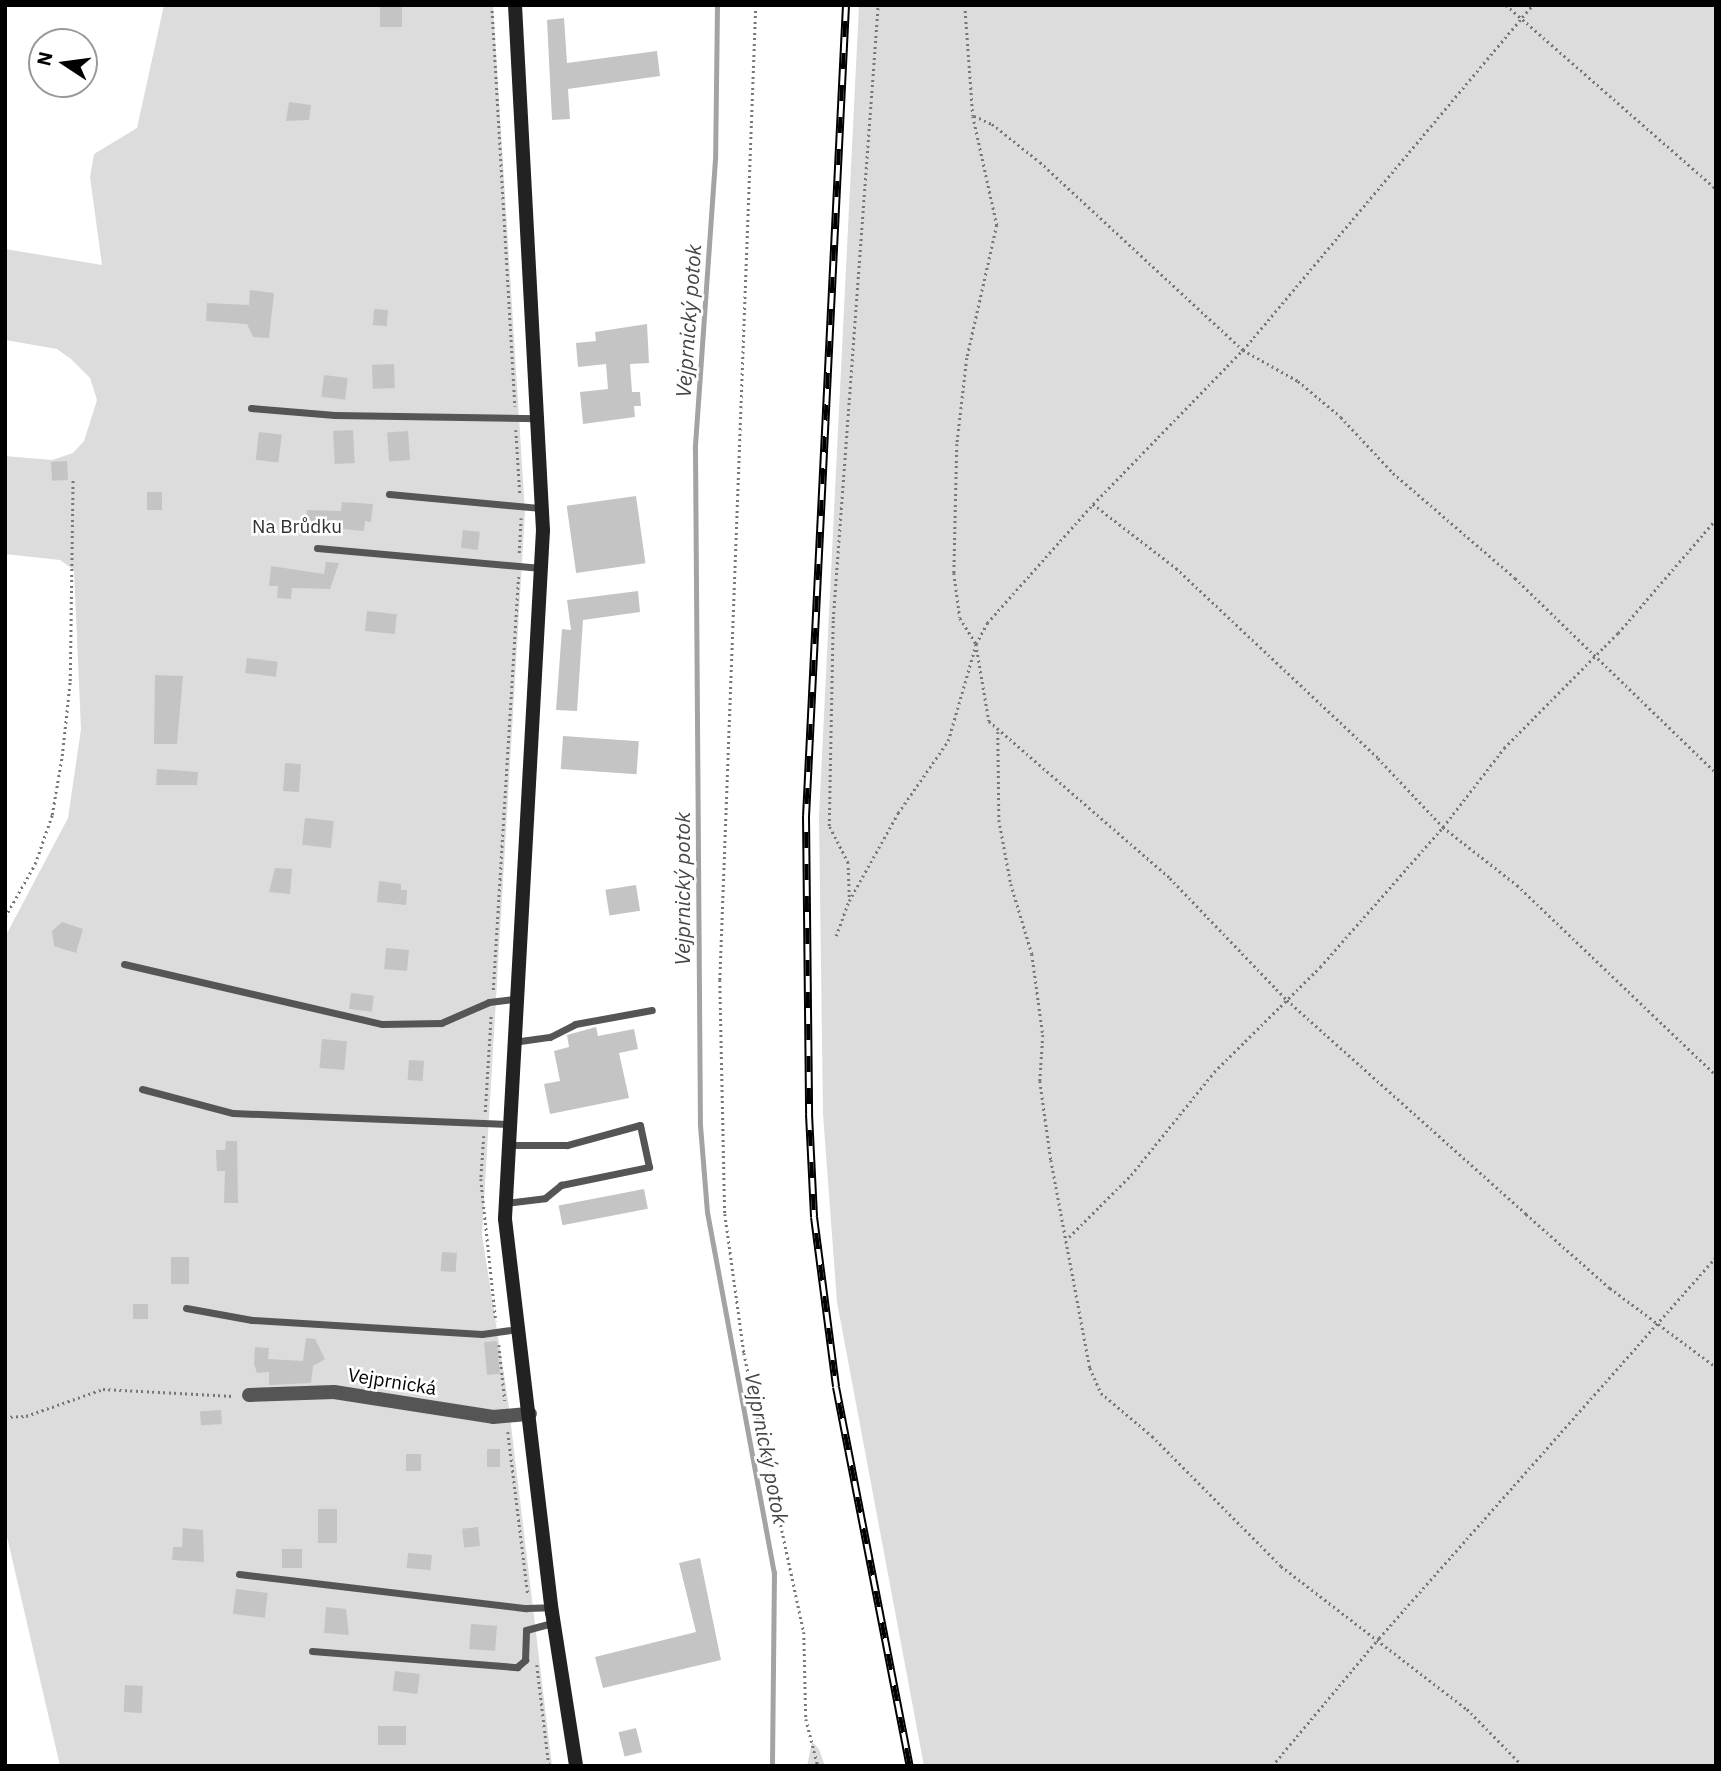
<!DOCTYPE html>
<html>
<head>
<meta charset="utf-8">
<style>
	body { margin:0 }
	#map { position:relative; width:1721px; height:1771px; overflow:hidden; background:#fff; font-family:"IBM Plex Sans",sans-serif }
	div>[style] { position:absolute }
	[style*='--x'] { left:calc(var(--x)*1px); top:calc(var(--y)*1px); width:calc(var(--w)*1px); rotate:calc(var(--a)*1deg) }
	.green>* { inset:0; background:#dcdcdc }
	.stream>* { height:5px; margin:-2.5px; padding:0 2.5px; transform-origin:2.5px; border-radius:2.5px; background:#a3a3a3 }
	.building>* { inset:0; background:#c4c4c4; transform-origin:0 0 }
	.path>* { height:2.5px; margin-top:-1.25px; transform-origin:0; background:repeating-linear-gradient(90deg,#777 0 2px,transparent 0 5.5px) }
	.lane>* { height:7px; margin:-3.5px; padding:0 3.5px; transform-origin:3.5px; border-radius:3.5px; background:#555 }
	.street>* { height:14px; margin:-7px; padding:0 7px; transform-origin:7px; border-radius:7px; background:#555 }
	.secondary>* { height:14px; margin:-7px; padding:0 7px; transform-origin:7px; border-radius:7px; background:#222 }
	.rail>* { height:8px; margin-top:-4px; transform-origin:0; background:repeating-linear-gradient(90deg,#fff 0 16px,#000 0 32px); box-sizing:border-box; border-block:2px solid #000 }
	span { translate:-50% -50%; white-space:nowrap; text-align:center; line-height:1.15; -webkit-text-stroke:5px #fff; paint-order:stroke }
	.park-label { font-size:19px; color:#333 }
	.street-label { font-size:19px; color:#000 }
	.water-label { font-size:21px; color:#444; font-style:italic }
	.frame { position:absolute; inset:0; border:7px solid #000; pointer-events:none }
	.north { position:absolute; left:28px; top:28px; width:70px; height:70px; box-sizing:border-box; background:#fff; border:2px solid #999; border-radius:50%; rotate:283deg; font-size:19px; font-weight:700; line-height:28px; text-align:center; color:#000 }
	.north::after { content:''; display:block; margin:auto; width:24px; height:32px; background:#000; clip-path:polygon(50% 0,100% 100%,50% 72%,0 100%) }
</style>
</head>
<body>
<div id="map">
	<div class="green">
		<div style="clip-path:polygon(164px 5px,493px 5px,525px 512px,482px 1235px,508px 1400px,552px 1766px,60px 1766px,5px 1528px,5px 937px,68px 818px,81px 729px,74px 570px,60px 560px,5px 554px,5px 456px,52px 460px,73px 453px,84px 441px,97px 400px,90px 378px,71px 359px,57px 349px,5px 340px,5px 249px,102px 265px,90px 177px,94px 154px,137px 128px)"></div>
		<div style="clip-path:polygon(859px 5px,1716px 5px,1716px 1766px,924px 1766px,837px 1302px,823px 1114px,819px 816px)"></div>
		<div style="clip-path:polygon(812px 1742px,819px 1749px,825px 1766px,807px 1766px)"></div>
	</div>
	<div class="stream">
		<div style="--x:717;--y:5;--w:154;--a:90.7"></div>
		<div style="--x:715;--y:159;--w:290;--a:94"></div>
		<div style="--x:695;--y:448;--w:677;--a:89.58"></div>
		<div style="--x:700;--y:1125;--w:87;--a:85.4"></div>
		<div style="--x:707;--y:1212;--w:366;--a:79.5"></div>
		<div style="--x:774;--y:1572;--w:194;--a:90.6"></div>
	</div>
	<div class="building">
		<div style="left:380px;top:5px;width:22px;height:22px"></div>
		<div style="clip-path:polygon(564px 18px,567px 63px,657px 51px,660px 76px,568px 89px,570px 119px,552px 120px,547px 20px)"></div>
		<div style="clip-path:polygon(289px 102px,311px 105px,309px 120px,286px 121px)"></div>
		<div style="clip-path:polygon(250px 290px,274px 293px,269px 338px,253px 337px,247px 324px,206px 321px,207px 303px,249px 305px)"></div>
		<div style="left:374px;top:309px;width:14px;height:16px;rotate:4deg"></div>
		<div style="clip-path:polygon(647px 324px,649px 363px,630px 364px,632px 392px,640px 392px,641px 406px,634px 406px,635px 417px,583px 424px,580px 392px,608px 389px,606px 364px,578px 367px,576px 343px,596px 341px,595px 332px)"></div>
		<div style="left:394px;top:364px;width:24px;height:22px;rotate:88deg"></div>
		<div style="left:324px;top:375px;width:24px;height:22px;rotate:7deg"></div>
		<div style="left:353px;top:430px;width:33px;height:20px;rotate:87deg"></div>
		<div style="left:408px;top:431px;width:29px;height:21px;rotate:86deg"></div>
		<div style="left:259px;top:432px;width:23px;height:28px;rotate:7deg"></div>
		<div style="left:67px;top:461px;width:19px;height:16px;rotate:87deg"></div>
		<div style="left:147px;top:492px;width:15px;height:18px"></div>
		<div style="left:636px;top:496px;width:68px;height:70px;rotate:82deg"></div>
		<div style="clip-path:polygon(342px 502px,373px 504px,371px 522px,365px 521px,364px 531px,306px 526px,307px 510px,341px 511px)"></div>
		<div style="left:463px;top:530px;width:17px;height:18px;rotate:7deg"></div>
		<div style="clip-path:polygon(326px 562px,339px 563px,330px 589px,292px 588px,291px 599px,277px 598px,278px 586px,269px 586px,271px 566px,324px 574px)"></div>
		<div style="clip-path:polygon(638px 591px,640px 612px,583px 620px,577px 711px,556px 710px,562px 629px,571px 630px,567px 600px)"></div>
		<div style="left:367px;top:611px;width:30px;height:20px;rotate:6deg"></div>
		<div style="left:247px;top:658px;width:31px;height:15px;rotate:7deg"></div>
		<div style="clip-path:polygon(155px 675px,183px 676px,177px 744px,154px 744px)"></div>
		<div style="left:563px;top:736px;width:76px;height:33px;rotate:4deg"></div>
		<div style="left:285px;top:763px;width:16px;height:28px;rotate:4deg"></div>
		<div style="clip-path:polygon(157px 769px,198px 772px,197px 785px,156px 785px)"></div>
		<div style="left:305px;top:818px;width:29px;height:27px;rotate:6deg"></div>
		<div style="clip-path:polygon(275px 868px,292px 869px,290px 894px,269px 892px)"></div>
		<div style="clip-path:polygon(379px 881px,401px 884px,401px 890px,407px 890px,406px 905px,377px 902px)"></div>
		<div style="left:636px;top:885px;width:26px;height:31px;rotate:81deg"></div>
		<div style="clip-path:polygon(62px 922px,83px 929px,76px 953px,54px 946px,52px 931px)"></div>
		<div style="left:386px;top:948px;width:23px;height:21px;rotate:5deg"></div>
		<div style="left:351px;top:993px;width:23px;height:16px;rotate:7deg"></div>
		<div style="clip-path:polygon(596px 1027px,598px 1036px,634px 1029px,638px 1049px,619px 1053px,629px 1098px,550px 1114px,544px 1084px,560px 1081px,554px 1051px,569px 1047px,567px 1035px)"></div>
		<div style="left:322px;top:1039px;width:25px;height:29px;rotate:5deg"></div>
		<div style="left:409px;top:1060px;width:15px;height:20px;rotate:4deg"></div>
		<div style="clip-path:polygon(226px 1141px,237px 1141px,238px 1203px,224px 1203px,225px 1171px,217px 1171px,216px 1150px,225px 1150px)"></div>
		<div style="left:644px;top:1189px;width:20px;height:87px;rotate:79deg"></div>
		<div style="left:442px;top:1252px;width:15px;height:19px;rotate:4deg"></div>
		<div style="left:171px;top:1257px;width:18px;height:27px"></div>
		<div style="left:133px;top:1304px;width:15px;height:15px"></div>
		<div style="clip-path:polygon(306px 1338px,315px 1339px,325px 1359px,313px 1366px,311px 1383px,269px 1385px,269px 1372px,257px 1373px,254px 1364px,255px 1347px,269px 1348px,268px 1359px,303px 1361px)"></div>
		<div style="left:497px;top:1341px;width:33px;height:13px;rotate:85deg"></div>
		<div style="left:221px;top:1410px;width:14px;height:21px;rotate:86deg"></div>
		<div style="left:487px;top:1449px;width:13px;height:18px"></div>
		<div style="left:406px;top:1454px;width:15px;height:17px"></div>
		<div style="left:318px;top:1509px;width:19px;height:34px"></div>
		<div style="left:478px;top:1527px;width:19px;height:16px;rotate:84deg"></div>
		<div style="clip-path:polygon(183px 1528px,203px 1530px,204px 1562px,172px 1560px,173px 1547px,182px 1547px)"></div>
		<div style="left:282px;top:1549px;width:20px;height:19px"></div>
		<div style="left:408px;top:1553px;width:24px;height:15px;rotate:5deg"></div>
		<div style="clip-path:polygon(700px 1558px,721px 1660px,603px 1688px,595px 1657px,696px 1632px,679px 1563px)"></div>
		<div style="left:236px;top:1589px;width:32px;height:25px;rotate:7deg"></div>
		<div style="clip-path:polygon(326px 1607px,346px 1609px,349px 1635px,324px 1633px)"></div>
		<div style="left:471px;top:1624px;width:26px;height:25px;rotate:4deg"></div>
		<div style="left:395px;top:1671px;width:25px;height:20px;rotate:7deg"></div>
		<div style="left:125px;top:1685px;width:18px;height:27px;rotate:3deg"></div>
		<div style="left:378px;top:1726px;width:28px;height:19px"></div>
		<div style="left:636px;top:1728px;width:25px;height:18px;rotate:76deg"></div>
	</div>
	<div class="path">
		<div style="--x:492;--y:5;--w:402;--a:86.7"></div>
		<div style="--x:756;--y:5;--w:976;--a:92.11"></div>
		<div style="--x:720;--y:980;--w:234;--a:88.8"></div>
		<div style="--x:725;--y:1214;--w:140;--a:82.2"></div>
		<div style="--x:744;--y:1353;--w:285;--a:77.9"></div>
		<div style="--x:804;--y:1632;--w:87;--a:88.7"></div>
		<div style="--x:806;--y:1719;--w:49;--a:75.7"></div>
		<div style="--x:965;--y:5;--w:111;--a:85.9"></div>
		<div style="--x:973;--y:116;--w:112;--a:77.6"></div>
		<div style="--x:997;--y:225;--w:136;--a:102.7"></div>
		<div style="--x:967;--y:358;--w:87;--a:96.6"></div>
		<div style="--x:957;--y:444;--w:129;--a:91.3"></div>
		<div style="--x:954;--y:573;--w:45;--a:82.4"></div>
		<div style="--x:960;--y:618;--w:31;--a:58"></div>
		<div style="--x:976;--y:644;--w:78;--a:80.4"></div>
		<div style="--x:989;--y:721;--w:240;--a:40.9"></div>
		<div style="--x:1170;--y:878;--w:169;--a:46.2"></div>
		<div style="--x:1287;--y:1000;--w:321;--a:41.8"></div>
		<div style="--x:1526;--y:1214;--w:112;--a:41.4"></div>
		<div style="--x:1610;--y:1288;--w:132;--a:36.7"></div>
		<div style="--x:1506;--y:5;--w:279;--a:41.2"></div>
		<div style="--x:974;--y:116;--w:20;--a:24"></div>
		<div style="--x:992;--y:124;--w:61;--a:38.4"></div>
		<div style="--x:1040;--y:162;--w:277;--a:42.8"></div>
		<div style="--x:1243;--y:350;--w:63;--a:29.4"></div>
		<div style="--x:1298;--y:381;--w:56;--a:39.9"></div>
		<div style="--x:1341;--y:417;--w:76;--a:47.1"></div>
		<div style="--x:1393;--y:473;--w:161;--a:40.7"></div>
		<div style="--x:1515;--y:578;--w:280;--a:44.1"></div>
		<div style="--x:516;--y:430;--w:64;--a:86.4"></div>
		<div style="--x:1093;--y:504;--w:105;--a:37.6"></div>
		<div style="--x:1176;--y:568;--w:277;--a:43.2"></div>
		<div style="--x:1378;--y:758;--w:95;--a:46.7"></div>
		<div style="--x:1443;--y:827;--w:94;--a:38.1"></div>
		<div style="--x:1517;--y:885;--w:275;--a:43.7"></div>
		<div style="--x:519;--y:553;--w:35;--a:-87"></div>
		<div style="--x:998;--y:732;--w:88;--a:89.3"></div>
		<div style="--x:999;--y:820;--w:65;--a:79.4"></div>
		<div style="--x:1011;--y:884;--w:73;--a:73.3"></div>
		<div style="--x:1032;--y:954;--w:82;--a:82.3"></div>
		<div style="--x:1043;--y:1035;--w:46;--a:93.7"></div>
		<div style="--x:1040;--y:1081;--w:80;--a:82.1"></div>
		<div style="--x:1051;--y:1160;--w:212;--a:79.4"></div>
		<div style="--x:1090;--y:1368;--w:27;--a:66"></div>
		<div style="--x:1101;--y:1393;--w:67;--a:40.1"></div>
		<div style="--x:1152;--y:1436;--w:183;--a:45.2"></div>
		<div style="--x:1281;--y:1566;--w:235;--a:37.6"></div>
		<div style="--x:1467;--y:1709;--w:80;--a:45.5"></div>
		<div style="--x:849;--y:897;--w:34;--a:-92"></div>
		<div style="--x:848;--y:863;--w:42;--a:-117.2"></div>
		<div style="--x:829;--y:826;--w:207;--a:-88.9"></div>
		<div style="--x:833;--y:619;--w:616;--a:-85.81"></div>
		<div style="--x:5;--y:917;--w:61;--a:-60.5"></div>
		<div style="--x:35;--y:864;--w:52;--a:-70.9"></div>
		<div style="--x:52;--y:815;--w:60;--a:-80.4"></div>
		<div style="--x:62;--y:756;--w:75;--a:-83.9"></div>
		<div style="--x:70;--y:681;--w:203;--a:-89.2"></div>
		<div style="--x:836;--y:936;--w:37;--a:-70"></div>
		<div style="--x:849;--y:901;--w:101;--a:-60.9"></div>
		<div style="--x:898;--y:813;--w:88;--a:-55.2"></div>
		<div style="--x:948;--y:741;--w:101;--a:-73.9"></div>
		<div style="--x:976;--y:644;--w:24;--a:-62"></div>
		<div style="--x:987;--y:623;--w:159;--a:-48.3"></div>
		<div style="--x:1093;--y:504;--w:215;--a:-45.8"></div>
		<div style="--x:1243;--y:350;--w:451;--a:-50"></div>
		<div style="--x:493;--y:990;--w:414;--a:-86.5"></div>
		<div style="--x:485;--y:1112;--w:98;--a:-86.5"></div>
		<div style="--x:484;--y:1136;--w:43;--a:94"></div>
		<div style="--x:481;--y:1179;--w:143;--a:84"></div>
		<div style="--x:1069;--y:1237;--w:88;--a:-45"></div>
		<div style="--x:1131;--y:1175;--w:132;--a:-51.1"></div>
		<div style="--x:1214;--y:1072;--w:149;--a:-44.7"></div>
		<div style="--x:1320;--y:967;--w:186;--a:-48.7"></div>
		<div style="--x:1443;--y:827;--w:100;--a:-52.3"></div>
		<div style="--x:1504;--y:748;--w:162;--a:-45.3"></div>
		<div style="--x:1618;--y:633;--w:150;--a:-49.3"></div>
		<div style="--x:499;--y:1345;--w:56;--a:83.9"></div>
		<div style="--x:5;--y:1417;--w:21;--a:-3"></div>
		<div style="--x:26;--y:1416;--w:82;--a:-19.3"></div>
		<div style="--x:103;--y:1389;--w:131;--a:3.1"></div>
		<div style="--x:508;--y:1432;--w:165;--a:83"></div>
		<div style="--x:537;--y:1665;--w:102;--a:83.2"></div>
		<div style="--x:1272;--y:1766;--w:167;--a:-50.1"></div>
		<div style="--x:1379;--y:1638;--w:509;--a:-48.51"></div>
	</div>
	<div class="lane">
		<div style="--x:251;--y:408;--w:84;--a:4.8"></div>
		<div style="--x:335;--y:415;--w:202;--a:0.9"></div>
		<div style="--x:389;--y:494;--w:153;--a:5.3"></div>
		<div style="--x:317;--y:548;--w:225;--a:5.1"></div>
		<div style="--x:124;--y:964;--w:265;--a:13.1"></div>
		<div style="--x:382;--y:1024;--w:59;--a:-1"></div>
		<div style="--x:441;--y:1023;--w:52;--a:-23.6"></div>
		<div style="--x:489;--y:1002;--w:26;--a:-7"></div>
		<div style="--x:513;--y:1042;--w:37;--a:-8"></div>
		<div style="--x:550;--y:1037;--w:28;--a:-27"></div>
		<div style="--x:575;--y:1024;--w:78;--a:-10.3"></div>
		<div style="--x:142;--y:1089;--w:94;--a:14.8"></div>
		<div style="--x:233;--y:1113;--w:275;--a:2.3"></div>
		<div style="--x:506;--y:1203;--w:39;--a:-7"></div>
		<div style="--x:545;--y:1198;--w:21;--a:-39"></div>
		<div style="--x:561;--y:1185;--w:90;--a:-11.6"></div>
		<div style="--x:649;--y:1167;--w:43;--a:-102.1"></div>
		<div style="--x:640;--y:1125;--w:76;--a:164.7"></div>
		<div style="--x:567;--y:1145;--w:60;--a:180"></div>
		<div style="--x:186;--y:1308;--w:67;--a:10.3"></div>
		<div style="--x:252;--y:1320;--w:230;--a:3.5"></div>
		<div style="--x:482;--y:1334;--w:35;--a:-8"></div>
		<div style="--x:239;--y:1574;--w:289;--a:6.8"></div>
		<div style="--x:526;--y:1608;--w:25;--a:-2"></div>
		<div style="--x:312;--y:1651;--w:206;--a:4.5"></div>
		<div style="--x:517;--y:1667;--w:11;--a:-41"></div>
		<div style="--x:525;--y:1660;--w:30;--a:-88"></div>
		<div style="--x:526;--y:1630;--w:28;--a:-15"></div>
	</div>
	<div class="street">
		<div style="--x:249;--y:1395;--w:85;--a:-2"></div>
		<div style="--x:334;--y:1392;--w:161;--a:8.9"></div>
		<div style="--x:493;--y:1417;--w:37;--a:-5"></div>
	</div>
	<div class="secondary">
		<div style="--x:515;--y:5;--w:526;--a:86.95"></div>
		<div style="--x:543;--y:530;--w:690;--a:93.16"></div>
		<div style="--x:505;--y:1219;--w:396;--a:83.2"></div>
		<div style="--x:552;--y:1612;--w:156;--a:81.1"></div>
	</div>
	<div class="rail">
		<div style="--x:846;--y:5;--w:812;--a:92.82"></div>
		<div style="--x:806;--y:816;--w:298;--a:89.4"></div>
		<div style="--x:809;--y:1114;--w:103;--a:87.2"></div>
		<div style="--x:814;--y:1217;--w:171;--a:82.6"></div>
		<div style="--x:836;--y:1387;--w:386;--a:79"></div>
	</div>
	<div class="park-label">
		<span style="left:297px;top:527px">Na Brůdku</span>
	</div>
	<div class="street-label">
		<span style="left:392px;top:1382px;rotate:9deg">Vejprnická</span>
	</div>
	<div class="water-label">
		<span style="left:688px;top:321px;rotate:-86deg">Vejprnický potok</span>
		<span style="left:682px;top:889px;rotate:-90deg">Vejprnický potok</span>
		<span style="left:767px;top:1448px;rotate:79deg">Vejprnický potok</span>
	</div>
	<div class="frame"></div>
	<div class="north">N</div>
</div>
</body>
</html>
